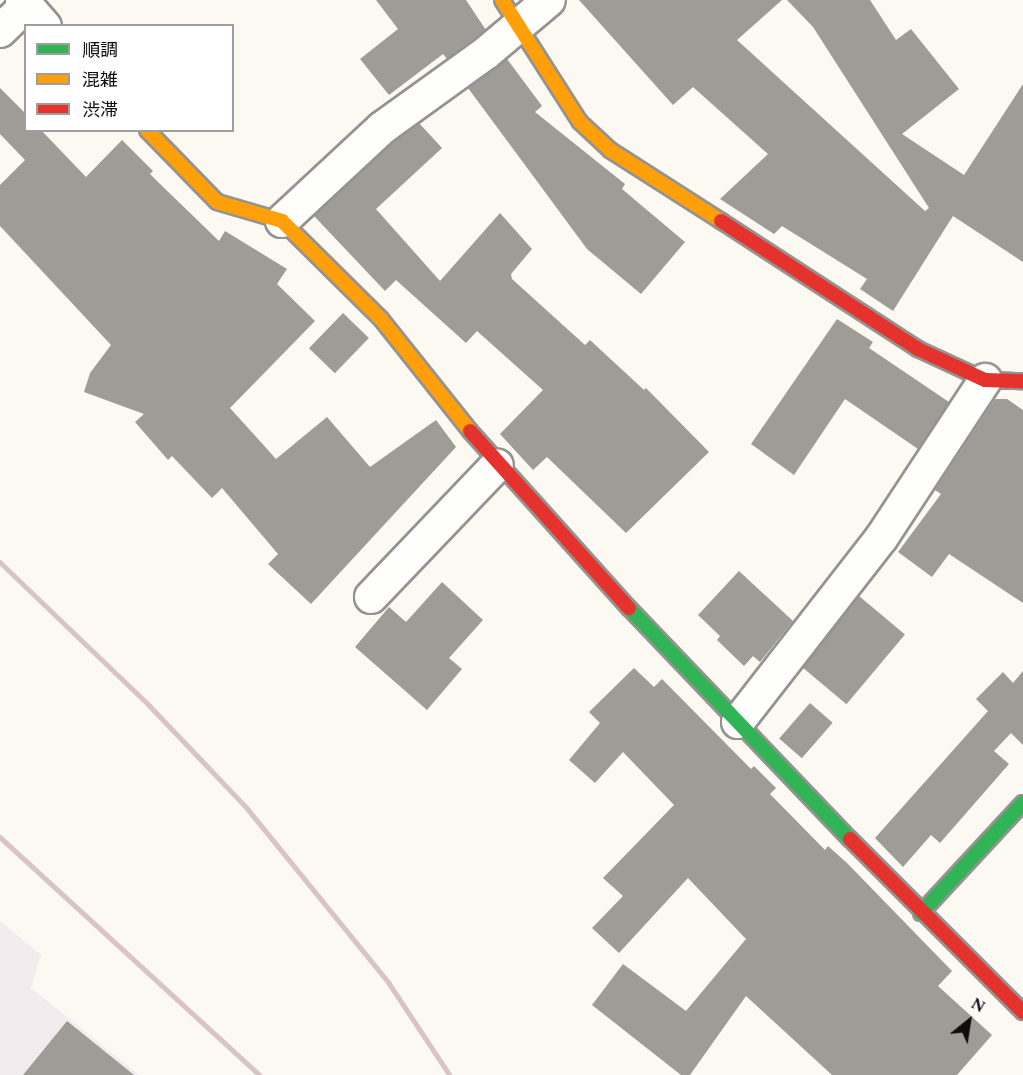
<!DOCTYPE html>
<html>
<head>
<meta charset="utf-8">
<style>
	body { margin:0 }
	#map { position:relative; width:1023px; height:1075px; overflow:hidden; background:#fbf9f1; font-family:Spectral,"Noto Sans JP",serif }
	div>[style] { position:absolute }
	[style*='--x'] { left:calc(var(--x)*1px); top:calc(var(--y)*1px); width:calc(var(--w)*1px); rotate:calc(var(--a)*1deg) }
	.industrial>* { inset:0; background:#f2ecee }
	.building>* { inset:0; background:#9e9c97; transform-origin:0 0 }
	.roads { filter:drop-shadow(2px 0 #949390) drop-shadow(-2px 0 #949390) drop-shadow(0 2px #949390) drop-shadow(0 -2px #949390) }
	.street>* { height:32px; margin:-16px; padding:0 16px; transform-origin:16px; border-radius:16px; background:#fefefd }
	.fast>* { height:14px; margin:-7px; padding:0 7px; transform-origin:7px; border-radius:7px; background:#30b455 }
	.slow>* { height:14px; margin:-7px; padding:0 7px; transform-origin:7px; border-radius:7px; background:#ff9f0a }
	.jam>* { height:14px; margin:-7px; padding:0 7px; transform-origin:7px; border-radius:7px; background:#e5322d }
	.rail>* { height:4.5px; margin:-2.25px; padding:0 2.25px; transform-origin:2.25px; border-radius:2.25px; background:#d7c4c3 }
	span { translate:-50% -50%; white-space:nowrap; text-align:center; line-height:1.15; -webkit-text-stroke:6px #fff; paint-order:stroke }
	.legend { position:absolute; left:24px; top:24px; width:210px; height:108px; box-sizing:border-box; background:#fff; border:2px solid #9e9e9e; margin:0; padding:8px 10px; list-style:none; font-size:18px; color:#0d0d0d }
	.legend li { display:flex; align-items:center; gap:12px; height:30px }
	.legend b { width:30px; border:2px solid #9e9e9e }
	.north { position:absolute; left:939px; top:991px; width:60px; height:60px; -webkit-text-stroke:4px #fff; paint-order:stroke; rotate:30deg; font-size:16px; font-weight:700; line-height:24px; text-align:center; color:#0d0d0d }
	.north::after { content:''; display:block; margin:auto; width:21px; height:27px; background:#0d0d0d; clip-path:polygon(50% 0,100% 100%,50% 72%,0 100%) }
</style>
</head>
<body>
<div id="map">
	<div class="industrial">
		<div style="clip-path:polygon(0 921px,41px 955px,31px 988px,139px 1075px,0 1075px)"></div>
	</div>
	<div class="building">
		<div style="clip-path:polygon(376px 0,466px 0,486px 30px,447px 59px,443px 54px,389px 95px,360px 59px,398px 29px)"></div>
		<div style="clip-path:polygon(579px 0,782px 0,737px 40px,925px 211px,929px 208px,813px 27px,787px 0,870px 0,896px 40px,911px 29px,959px 89px,902px 134px,964px 175px,1023px 84px,1023px 262px,953px 216px,893px 311px,860px 289px,867px 279px,782px 226px,774px 234px,720px 199px,768px 154px,693px 87px,673px 105px)"></div>
		<div style="clip-path:polygon(507px 59px,542px 106px,535px 112px,625px 184px,622px 189px,685px 242px,641px 294px,587px 249px,468px 88px)"></div>
		<div style="clip-path:polygon(0 88px,26px 114px,26px 130px,41px 130px,86px 177px,122px 140px,153px 171px,150px 174px,158px 182px,219px 241px,225px 231px,287px 269px,277px 284px,315px 321px,230px 408px,276px 459px,327px 417px,370px 467px,436px 420px,456px 447px,311px 604px,268px 564px,278px 554px,222px 488px,212px 498px,172px 456px,168px 460px,135px 422px,144px 414px,84px 392px,90px 373px,111px 345px,0 226px,0 185px,25px 160px,0 134px)"></div>
		<div style="clip-path:polygon(419px 123px,442px 148px,376px 209px,440px 281px,500px 213px,532px 249px,511px 274px,512px 279px,585px 345px,590px 340px,644px 390px,646px 388px,709px 452px,626px 533px,547px 457px,533px 470px,500px 434px,543px 390px,477px 331px,466px 343px,396px 280px,385px 291px,314px 216px,393px 142px)"></div>
		<div style="left:343px;top:313px;width:36px;height:49px;rotate:44deg"></div>
		<div style="clip-path:polygon(837px 319px,873px 342px,869px 348px,949px 402px,918px 449px,845px 399px,794px 475px,751px 444px)"></div>
		<div style="clip-path:polygon(995px 399px,1007px 399px,1023px 410px,1023px 603px,949px 554px,932px 577px,898px 552px,941px 494px,935px 490px)"></div>
		<div style="clip-path:polygon(739px 571px,793px 621px,760px 662px,753px 656px,744px 666px,717px 640px,720px 636px,698px 615px)"></div>
		<div style="clip-path:polygon(442px 582px,483px 620px,449px 658px,462px 669px,427px 710px,355px 647px,389px 607px,406px 622px)"></div>
		<div style="left:859px;top:596px;width:60px;height:91px;rotate:40deg"></div>
		<div style="clip-path:polygon(634px 668px,654px 687px,662px 679px,751px 769px,754px 766px,776px 788px,770px 794px,825px 850px,828px 846px,847px 863px,952px 971px,938px 986px,992px 1035px,957px 1075px,832px 1075px,746px 996px,690px 1075px,681px 1075px,592px 1005px,623px 964px,686px 1011px,746px 939px,688px 878px,619px 953px,592px 928px,623px 896px,603px 878px,674px 805px,623px 752px,595px 783px,569px 760px,600px 723px,589px 712px)"></div>
		<div style="clip-path:polygon(1023px 671px,1023px 745px,1011px 733px,994px 751px,1009px 764px,940px 843px,931px 835px,903px 867px,875px 838px,988px 711px,976px 699px,1003px 672px,1013px 683px)"></div>
		<div style="left:810px;top:703px;width:30px;height:47px;rotate:41deg"></div>
		<div style="clip-path:polygon(67px 1021px,134px 1075px,23px 1075px)"></div>
	</div>
	<div class="roads">
		<div class="street">
			<div style="--x:22;--y:0;--w:35;--a:49"></div>
			<div style="--x:0;--y:31;--w:37;--a:-44"></div>
			<div style="--x:282;--y:221;--w:137;--a:-42.9"></div>
			<div style="--x:382;--y:128;--w:128;--a:-35.8"></div>
			<div style="--x:486;--y:53;--w:82;--a:-40.1"></div>
			<div style="--x:371;--y:597;--w:182;--a:-46.3"></div>
			<div style="--x:738;--y:722;--w:234;--a:-52.1"></div>
			<div style="--x:882;--y:537;--w:188;--a:-56.7"></div>
		</div>
		<div class="fast">
			<div style="--x:629;--y:608;--w:320;--a:46.3"></div>
			<div style="--x:921;--y:913;--w:150;--a:-47.2"></div>
		</div>
		<div class="slow">
			<div style="--x:502;--y:0;--w:145;--a:57.4"></div>
			<div style="--x:580;--y:122;--w:41;--a:43"></div>
			<div style="--x:610;--y:150;--w:132;--a:32.6"></div>
			<div style="--x:147;--y:130;--w:100;--a:45.8"></div>
			<div style="--x:217;--y:202;--w:68;--a:16.3"></div>
			<div style="--x:282;--y:221;--w:139;--a:44.7"></div>
			<div style="--x:381;--y:319;--w:143;--a:51.5"></div>
		</div>
		<div class="jam">
			<div style="--x:721;--y:221;--w:235;--a:33"></div>
			<div style="--x:918;--y:349;--w:74;--a:24.8"></div>
			<div style="--x:985;--y:380;--w:38;--a:2"></div>
			<div style="--x:470;--y:431;--w:238;--a:48.1"></div>
			<div style="--x:850;--y:839;--w:245;--a:45"></div>
		</div>
	</div>
	<div class="rail">
		<div style="--x:0;--y:562;--w:207;--a:43.8"></div>
		<div style="--x:149;--y:705;--w:142;--a:46.4"></div>
		<div style="--x:247;--y:808;--w:225;--a:50.9"></div>
		<div style="--x:389;--y:983;--w:110;--a:56.5"></div>
		<div style="--x:0;--y:837;--w:352;--a:42.5"></div>
	</div>
	<ul class="legend">
	<li><b style="height:8px;background:#30b455"></b>順調</li>
	<li><b style="height:8px;background:#ff9f0a"></b>混雑</li>
	<li><b style="height:8px;background:#e5322d"></b>渋滞</li>
	</ul>
	<div class="north">N</div>
</div>
</body>
</html>
